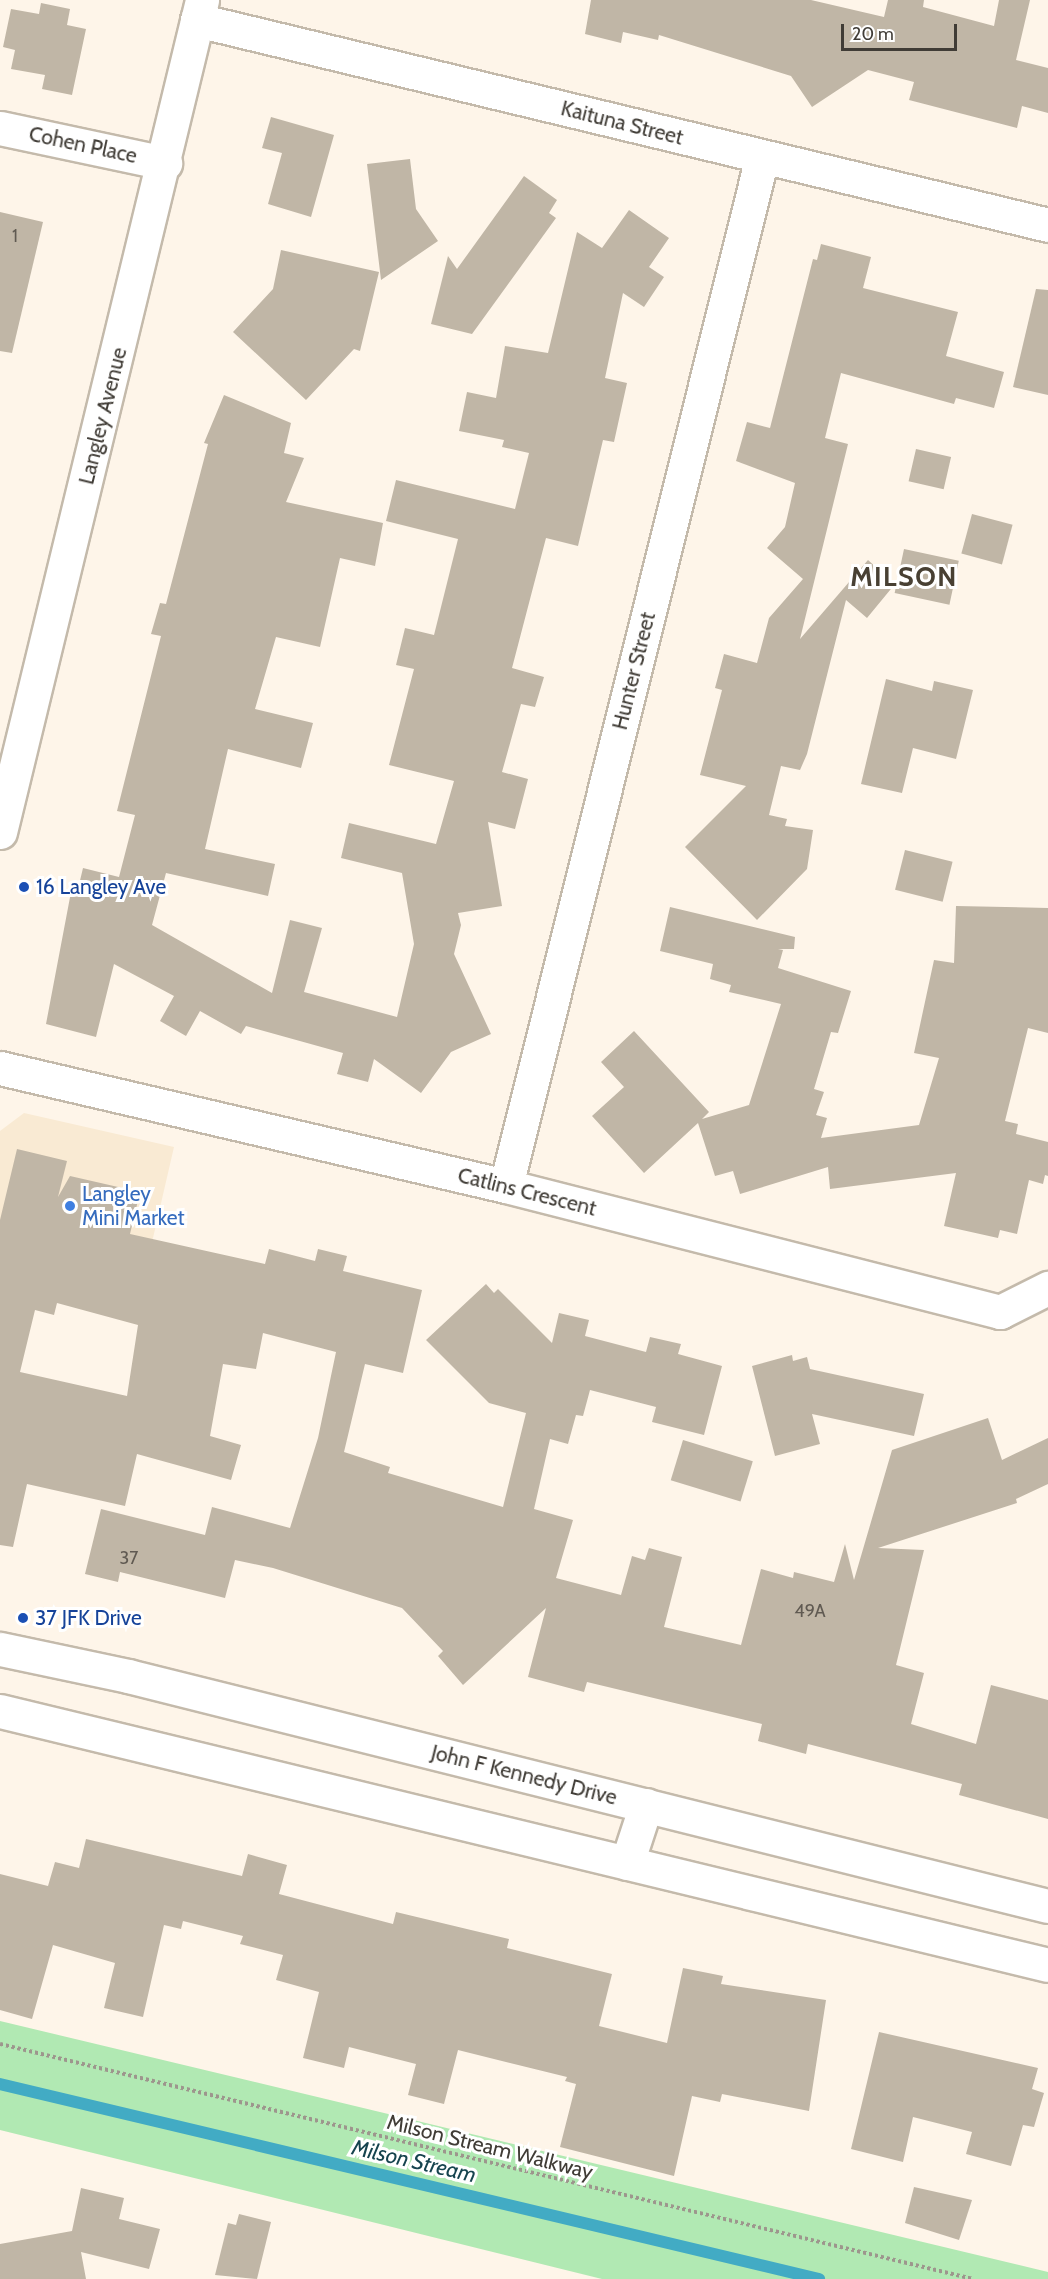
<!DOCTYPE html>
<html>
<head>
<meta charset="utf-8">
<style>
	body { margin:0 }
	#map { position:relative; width:1048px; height:2279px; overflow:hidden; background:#fef5e9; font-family:Cabin,sans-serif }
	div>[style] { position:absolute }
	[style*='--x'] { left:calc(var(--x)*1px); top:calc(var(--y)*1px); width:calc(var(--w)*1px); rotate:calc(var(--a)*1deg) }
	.built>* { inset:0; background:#f9ead3 }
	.green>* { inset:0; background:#b1e9b3 }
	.stream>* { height:12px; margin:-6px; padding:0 6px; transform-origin:6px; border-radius:6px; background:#42abc4 }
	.building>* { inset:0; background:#c0b6a6; transform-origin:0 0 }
	.path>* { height:4px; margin-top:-2px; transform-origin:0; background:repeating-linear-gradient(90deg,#9d968d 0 3px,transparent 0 6px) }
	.roads { filter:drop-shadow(2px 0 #c4baab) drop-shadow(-2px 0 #c4baab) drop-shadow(0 2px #c4baab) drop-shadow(0 -2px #c4baab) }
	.street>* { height:33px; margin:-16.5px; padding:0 16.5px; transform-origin:16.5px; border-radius:16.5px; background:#fff }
	.secondary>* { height:33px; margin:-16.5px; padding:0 16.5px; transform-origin:16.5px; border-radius:16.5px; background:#fff }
	.dots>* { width:16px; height:16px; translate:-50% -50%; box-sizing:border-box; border:3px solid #fff; border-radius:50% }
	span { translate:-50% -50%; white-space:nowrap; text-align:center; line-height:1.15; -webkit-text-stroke:6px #fff; paint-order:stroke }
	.number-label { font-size:18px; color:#605a52 }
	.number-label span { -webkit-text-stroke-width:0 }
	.street-label { font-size:21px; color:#403c36 }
	.transit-label { font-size:21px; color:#164399 }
	.left { translate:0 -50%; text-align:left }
	.shop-label { font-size:21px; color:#366cbe }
	.water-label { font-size:22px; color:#16444f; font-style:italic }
	.district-label { font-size:27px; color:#484033; font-weight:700; letter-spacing:1.5px }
	.scale { position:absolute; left:841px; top:24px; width:116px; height:27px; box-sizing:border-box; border:3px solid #403c36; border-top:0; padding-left:8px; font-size:18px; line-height:21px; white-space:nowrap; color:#403c36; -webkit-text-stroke:4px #fff; paint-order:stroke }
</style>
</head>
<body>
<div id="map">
	<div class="built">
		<div style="clip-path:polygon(24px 1113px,174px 1147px,144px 1277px,0 1242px,0 1131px)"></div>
	</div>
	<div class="green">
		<div style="clip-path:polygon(0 2021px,1048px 2272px,1048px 2279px,602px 2279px,0 2130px)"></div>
	</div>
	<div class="stream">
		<div style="--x:0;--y:2084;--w:842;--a:13.39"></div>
	</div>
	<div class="building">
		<div style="clip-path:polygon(591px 0,811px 0,884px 17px,888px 0,924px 0,923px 7px,994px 26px,999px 0,1030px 0,1016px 60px,1048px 68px,1048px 113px,1022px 106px,1017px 128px,909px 100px,914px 82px,868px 70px,812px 107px,791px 76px,659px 35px,658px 40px,623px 32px,621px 43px,585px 34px)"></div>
		<div style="clip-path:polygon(41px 3px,70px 9px,67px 25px,86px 29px,72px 95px,42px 89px,45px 75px,11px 69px,15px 50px,3px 47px,11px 9px,39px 14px)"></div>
		<div style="clip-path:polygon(271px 117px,334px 135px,311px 217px,268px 204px,282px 153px,262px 148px)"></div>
		<div style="clip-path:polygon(410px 159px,416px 209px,438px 241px,381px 280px,367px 164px)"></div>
		<div style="clip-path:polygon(524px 176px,557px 200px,549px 213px,556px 218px,472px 334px,431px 324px,448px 256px,457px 269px)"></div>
		<div style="clip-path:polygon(629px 210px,669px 238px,649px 267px,664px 277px,644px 307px,623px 293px,605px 378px,627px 383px,614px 442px,603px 440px,578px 546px,546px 538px,512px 668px,544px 677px,535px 707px,521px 704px,502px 772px,528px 779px,515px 829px,488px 822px,502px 906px,458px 913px,461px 925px,454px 954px,491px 1034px,451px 1052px,421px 1093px,374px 1059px,368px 1082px,337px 1074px,343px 1053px,246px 1026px,241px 1034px,200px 1011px,186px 1036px,160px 1021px,174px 996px,114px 964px,96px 1037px,46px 1024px,71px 892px,77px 893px,83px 868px,119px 877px,135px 815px,117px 811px,161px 636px,151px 634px,160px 603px,166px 604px,208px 444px,204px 443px,224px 395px,291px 423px,284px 453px,304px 458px,286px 502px,383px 523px,375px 566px,340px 558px,320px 647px,276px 637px,255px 709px,313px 723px,301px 768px,228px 749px,205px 849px,275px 864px,268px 896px,166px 873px,152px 925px,272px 993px,290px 920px,322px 928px,304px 992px,397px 1017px,414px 944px,402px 873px,341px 858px,349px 823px,436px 844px,454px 781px,389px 765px,414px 669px,396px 665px,405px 628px,434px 635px,458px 539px,386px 521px,396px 480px,515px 509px,529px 453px,502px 447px,504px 440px,459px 431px,467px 392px,496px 398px,505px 346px,548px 353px,577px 232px,602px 248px)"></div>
		<div style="clip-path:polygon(0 212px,43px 222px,12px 353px,0 351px)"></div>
		<div style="clip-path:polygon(821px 244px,871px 257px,863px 288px,958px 312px,946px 356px,1004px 372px,994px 408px,956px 398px,954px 404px,841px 373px,825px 438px,848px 444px,800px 639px,868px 560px,895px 584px,867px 618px,846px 600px,807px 754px,800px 770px,781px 766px,769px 815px,787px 819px,785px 826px,813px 830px,807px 869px,757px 920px,685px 847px,746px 786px,700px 775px,722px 690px,715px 688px,724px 654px,757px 663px,769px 618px,803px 579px,767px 548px,785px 527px,795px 483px,736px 461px,747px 422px,770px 428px,813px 259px,817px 260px)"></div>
		<div style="clip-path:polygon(281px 250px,379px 272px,360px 351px,354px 349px,306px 400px,233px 332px,273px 289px)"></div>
		<div style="clip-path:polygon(1036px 289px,1048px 290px,1048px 395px,1013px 387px)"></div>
		<div style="left:916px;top:449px;width:36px;height:33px;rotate:13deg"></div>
		<div style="left:972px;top:514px;width:42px;height:41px;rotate:15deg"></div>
		<div style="left:904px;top:549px;width:56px;height:45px;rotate:12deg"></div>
		<div style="clip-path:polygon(886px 679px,932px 691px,934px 681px,973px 690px,956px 759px,913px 748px,902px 793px,861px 784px)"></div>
		<div style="left:905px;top:850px;width:49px;height:41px;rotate:14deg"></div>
		<div style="clip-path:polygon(956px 906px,1048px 908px,1048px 1033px,1028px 1028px,1005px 1121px,1018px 1124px,1016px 1134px,1048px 1142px,1048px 1176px,1045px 1175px,1043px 1184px,1029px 1180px,1017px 1234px,1000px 1230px,998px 1238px,944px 1226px,956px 1173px,830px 1189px,828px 1167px,740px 1194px,733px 1171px,715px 1176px,698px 1123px,644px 1173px,592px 1116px,624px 1087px,601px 1062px,634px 1031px,709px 1112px,702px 1119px,749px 1105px,781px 1004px,729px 992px,731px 985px,710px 979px,713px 964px,660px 951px,670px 907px,795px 937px,794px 949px,778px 949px,783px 950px,778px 968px,851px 991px,838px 1033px,831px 1032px,814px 1089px,824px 1092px,816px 1115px,827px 1118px,821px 1138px,919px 1125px,939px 1058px,914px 1053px,934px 960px,954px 963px)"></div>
		<div style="clip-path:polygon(evenodd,17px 1149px,67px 1161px,58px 1197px,70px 1176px,140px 1192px,130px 1234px,265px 1264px,269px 1249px,315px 1261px,318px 1249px,347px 1256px,343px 1271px,422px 1290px,403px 1373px,365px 1364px,344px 1452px,390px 1467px,388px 1473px,503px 1507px,526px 1413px,489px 1403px,426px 1340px,486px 1284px,494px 1293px,498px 1289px,552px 1343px,559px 1313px,589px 1320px,585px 1336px,646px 1352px,650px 1337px,681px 1344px,678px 1354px,722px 1366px,704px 1435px,652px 1422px,656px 1407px,590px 1390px,583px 1416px,576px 1415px,568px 1444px,550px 1439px,534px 1509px,573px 1520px,556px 1578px,621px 1595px,632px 1556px,645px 1560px,649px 1548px,682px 1557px,664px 1627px,741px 1645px,761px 1569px,793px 1578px,794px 1572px,834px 1582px,845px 1544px,854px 1580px,892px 1450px,988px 1418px,1002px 1460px,1048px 1438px,1048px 1484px,1016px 1499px,1017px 1503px,878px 1548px,924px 1550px,896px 1665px,924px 1673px,911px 1724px,976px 1744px,991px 1685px,1048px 1700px,1048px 1819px,959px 1795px,962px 1784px,808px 1744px,806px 1754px,758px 1741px,762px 1724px,587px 1682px,584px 1692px,528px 1677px,546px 1608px,463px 1685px,438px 1656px,443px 1651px,402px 1608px,273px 1568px,235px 1560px,225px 1598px,120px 1572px,118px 1582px,85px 1574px,101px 1509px,205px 1535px,212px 1507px,290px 1528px,318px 1438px,336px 1352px,263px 1333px,256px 1369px,223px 1364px,210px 1436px,241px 1445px,231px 1480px,137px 1454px,125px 1506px,27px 1484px,13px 1547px,0 1545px,0 1220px,17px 1149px,57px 1303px,138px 1325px,127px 1396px,20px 1372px,35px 1310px,54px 1315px,57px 1303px)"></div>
		<div style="clip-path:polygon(792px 1355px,793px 1361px,807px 1357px,810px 1369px,924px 1394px,914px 1436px,812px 1414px,820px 1444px,775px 1456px,752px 1366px)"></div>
		<div style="left:683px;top:1440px;width:73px;height:42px;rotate:17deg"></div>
		<div style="clip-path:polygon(86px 1839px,242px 1876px,248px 1854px,287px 1865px,279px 1894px,393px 1924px,396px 1912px,471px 1930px,509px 1939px,507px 1948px,612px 1974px,599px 2026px,667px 2043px,683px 1968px,723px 1976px,721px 1984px,826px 2000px,809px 2111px,722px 2094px,720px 2102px,692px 2096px,674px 2176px,560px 2147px,576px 2084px,565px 2081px,567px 2077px,458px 2050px,444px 2104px,408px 2095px,416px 2064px,349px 2047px,344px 2068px,303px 2058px,319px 1992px,276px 1980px,283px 1955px,240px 1944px,243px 1936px,183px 1921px,181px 1929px,164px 1925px,143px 2017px,104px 2008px,115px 1963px,53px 1945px,32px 2019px,0 2010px,0 1874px,48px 1886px,55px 1862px,79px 1868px)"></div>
		<div style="clip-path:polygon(879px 2032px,1038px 2068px,1032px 2089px,1044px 2093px,1034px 2127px,1023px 2125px,1011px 2166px,966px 2154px,972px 2132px,913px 2117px,903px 2162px,851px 2149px)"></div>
		<div style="clip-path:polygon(914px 2187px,972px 2200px,959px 2240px,905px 2223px)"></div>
		<div style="clip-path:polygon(81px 2188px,124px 2198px,119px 2219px,160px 2229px,149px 2269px,81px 2252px,86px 2279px,0 2279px,0 2244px,72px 2231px)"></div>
		<div style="clip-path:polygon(239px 2214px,271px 2222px,257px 2279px,215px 2275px,228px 2223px,236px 2225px)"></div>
	</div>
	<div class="path">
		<div style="--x:0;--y:2044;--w:1001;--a:13.58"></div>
	</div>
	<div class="roads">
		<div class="street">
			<div style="--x:197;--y:20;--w:875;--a:13.54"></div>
			<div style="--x:0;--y:128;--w:169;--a:12"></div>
			<div style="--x:0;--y:832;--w:856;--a:-76.35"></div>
			<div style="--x:0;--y:1068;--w:520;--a:13.13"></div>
			<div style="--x:506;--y:1186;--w:510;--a:14.31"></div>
			<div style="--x:1000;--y:1312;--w:54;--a:-26.6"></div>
			<div style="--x:506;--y:1186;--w:1060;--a:-76.03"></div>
		</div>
		<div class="secondary">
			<div style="--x:0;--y:1649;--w:131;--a:11.9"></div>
			<div style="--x:128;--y:1676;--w:948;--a:14.04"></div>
			<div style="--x:0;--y:1711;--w:1078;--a:13.62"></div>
			<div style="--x:627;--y:1863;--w:61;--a:-71.9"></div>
		</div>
	</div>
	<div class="dots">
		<div style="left:24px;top:887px;background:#1a4fb4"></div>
		<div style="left:70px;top:1206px;background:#3f7fe0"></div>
		<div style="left:23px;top:1618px;background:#1a4fb4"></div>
	</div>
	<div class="number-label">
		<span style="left:15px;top:236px">1</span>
		<span style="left:129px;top:1558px">37</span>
		<span style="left:810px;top:1611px">49A</span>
	</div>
	<div class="street-label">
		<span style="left:622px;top:123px;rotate:14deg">Kaituna Street</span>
		<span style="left:83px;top:145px;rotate:12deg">Cohen Place</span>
		<span style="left:103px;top:416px;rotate:-76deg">Langley Avenue</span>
		<span style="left:634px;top:671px;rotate:-76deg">Hunter Street</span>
		<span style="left:527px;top:1192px;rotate:14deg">Catlins Crescent</span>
		<span style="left:524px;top:1775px;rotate:14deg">John F Kennedy Drive</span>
		<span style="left:490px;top:2147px;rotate:14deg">Milson Stream Walkway</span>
	</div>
	<div class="transit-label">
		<span class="left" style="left:36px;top:887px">16 Langley Ave</span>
		<span class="left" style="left:35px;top:1618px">37 JFK Drive</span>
	</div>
	<div class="shop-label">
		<span class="left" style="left:82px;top:1206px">Langley<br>Mini Market</span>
	</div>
	<div class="water-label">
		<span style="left:414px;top:2161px;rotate:13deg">Milson Stream</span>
	</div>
	<div class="district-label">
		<span style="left:904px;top:577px">MILSON</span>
	</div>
	<div class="scale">20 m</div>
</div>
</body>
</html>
